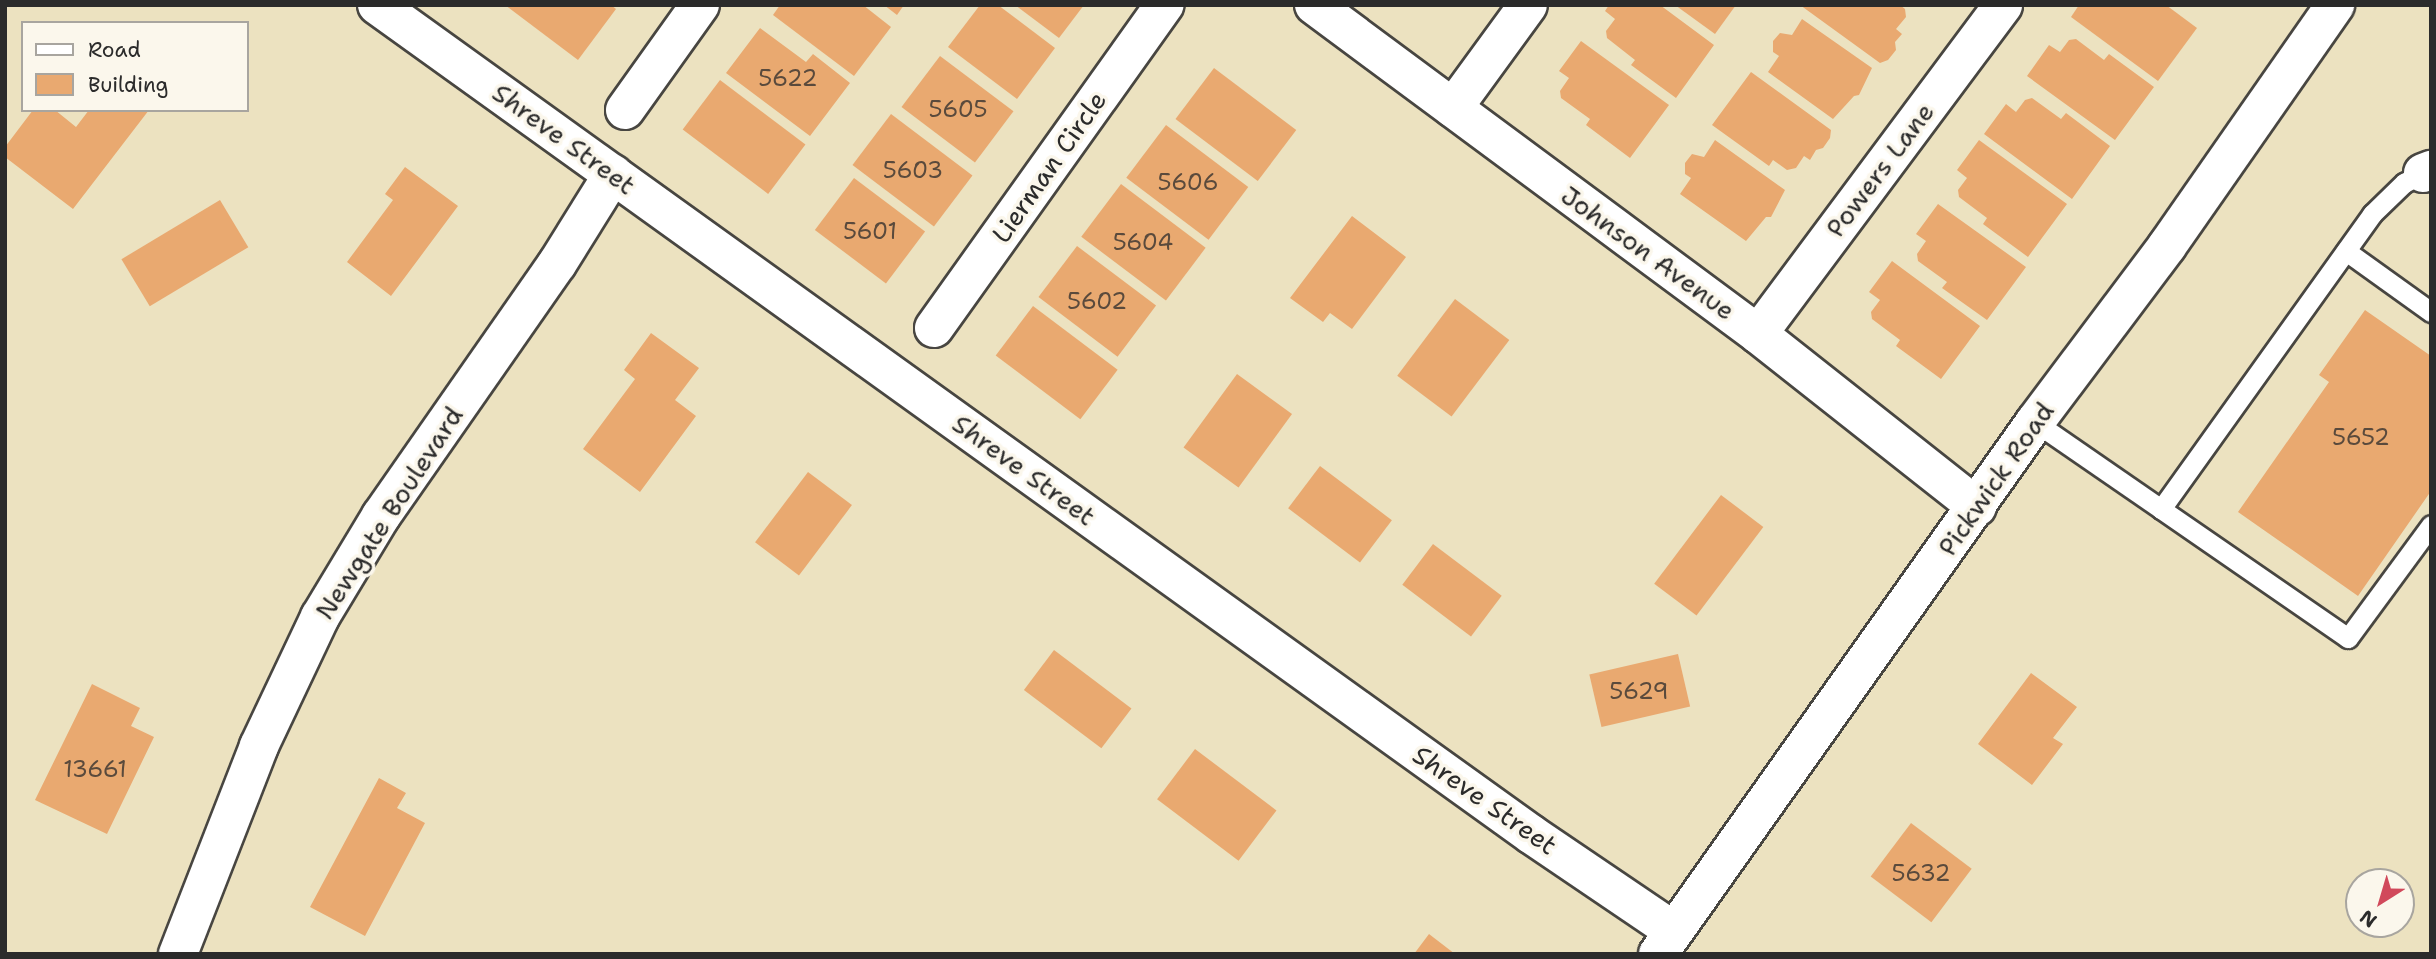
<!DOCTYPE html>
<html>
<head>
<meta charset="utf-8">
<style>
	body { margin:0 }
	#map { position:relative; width:2436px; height:959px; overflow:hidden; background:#ece2c0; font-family:"Shantell Sans",sans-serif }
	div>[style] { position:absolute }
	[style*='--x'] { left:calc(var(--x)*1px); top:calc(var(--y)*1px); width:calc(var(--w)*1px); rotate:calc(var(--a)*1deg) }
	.building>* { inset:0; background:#e9a970; transform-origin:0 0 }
	.roads { filter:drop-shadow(2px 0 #484641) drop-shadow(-2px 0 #484641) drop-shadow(0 2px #484641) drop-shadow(0 -2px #484641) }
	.service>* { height:19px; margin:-9.5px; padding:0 9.5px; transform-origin:9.5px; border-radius:9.5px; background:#fff }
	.minor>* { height:38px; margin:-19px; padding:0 19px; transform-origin:19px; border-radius:19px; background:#fff }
	.tertiary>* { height:38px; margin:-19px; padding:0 19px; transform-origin:19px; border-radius:19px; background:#fff }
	span { translate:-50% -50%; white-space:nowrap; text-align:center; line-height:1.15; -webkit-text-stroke:7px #fbf7ec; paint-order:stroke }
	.number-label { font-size:23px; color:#5a4a3c }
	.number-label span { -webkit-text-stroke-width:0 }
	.street-label { font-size:26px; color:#2b2b2b }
	.frame { position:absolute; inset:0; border:7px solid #2b2b2b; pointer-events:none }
	.legend { position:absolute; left:21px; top:21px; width:228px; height:91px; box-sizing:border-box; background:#fbf7ec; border:2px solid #a8a59f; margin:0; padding:9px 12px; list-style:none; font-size:21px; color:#2b2b2b }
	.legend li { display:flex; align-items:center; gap:14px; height:35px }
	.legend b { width:35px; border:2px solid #a8a59f }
	.north { position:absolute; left:2345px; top:868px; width:70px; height:70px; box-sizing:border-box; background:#fbf7ec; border:2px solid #a8a59f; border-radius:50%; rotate:217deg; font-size:19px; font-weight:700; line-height:28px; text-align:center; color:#2b2b2b }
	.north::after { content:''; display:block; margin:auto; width:24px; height:32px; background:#d1495b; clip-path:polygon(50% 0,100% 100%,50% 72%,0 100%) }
</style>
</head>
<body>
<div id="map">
	<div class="building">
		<div style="clip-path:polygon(505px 5px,611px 5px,616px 9px,578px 60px)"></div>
		<div style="clip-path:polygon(780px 5px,863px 5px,891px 27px,854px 76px,773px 15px)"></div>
		<div style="clip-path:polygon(884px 5px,904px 5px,897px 15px)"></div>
		<div style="clip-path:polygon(980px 5px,998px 5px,1055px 48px,1017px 99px,948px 47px)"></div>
		<div style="clip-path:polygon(1015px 5px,1084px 5px,1059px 38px)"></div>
		<div style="clip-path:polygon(1609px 5px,1660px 5px,1714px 45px,1676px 98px,1631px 65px,1635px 60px,1607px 38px,1606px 31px,1615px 19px,1605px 11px)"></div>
		<div style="clip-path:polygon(1675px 5px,1736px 5px,1715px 34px)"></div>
		<div style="clip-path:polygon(1800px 5px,1900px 5px,1905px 9px,1906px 17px,1896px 29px,1902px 34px,1895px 42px,1896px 50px,1888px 60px,1880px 63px)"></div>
		<div style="clip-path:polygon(2079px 5px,2166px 5px,2197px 28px,2158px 81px,2071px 17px)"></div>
		<div style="clip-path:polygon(1802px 19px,1872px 68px,1859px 95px,1854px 96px,1833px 119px,1768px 72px,1779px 56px,1773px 52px,1773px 41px,1780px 33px,1792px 35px)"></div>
		<div style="clip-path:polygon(760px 28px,806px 62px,813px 54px,850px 83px,810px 136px,726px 73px)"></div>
		<div style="clip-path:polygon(2076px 39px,2104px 60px,2109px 54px,2154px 87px,2115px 140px,2027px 76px,2049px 45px,2060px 52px,2069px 40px)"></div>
		<div style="clip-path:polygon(1581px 41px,1669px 105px,1630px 158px,1586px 125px,1590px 119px,1561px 98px,1560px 91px,1569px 78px,1559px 71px)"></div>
		<div style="left:940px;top:56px;width:92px;height:64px;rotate:37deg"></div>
		<div style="left:1214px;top:68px;width:103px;height:64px;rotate:37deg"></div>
		<div style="clip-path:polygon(1751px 72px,1831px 130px,1830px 138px,1823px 148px,1816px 150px,1810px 160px,1804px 156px,1796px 168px,1787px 170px,1773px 160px,1769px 166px,1712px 125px)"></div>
		<div style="left:720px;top:80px;width:107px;height:62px;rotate:37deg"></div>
		<div style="clip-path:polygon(2032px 98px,2061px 119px,2066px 113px,2110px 146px,2072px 199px,1984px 134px,2006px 104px,2016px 112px,2025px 100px)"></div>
		<div style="clip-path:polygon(33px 110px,55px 110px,76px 127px,89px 110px,149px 110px,73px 209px,5px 157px,5px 147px)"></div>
		<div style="left:891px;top:114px;width:102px;height:64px;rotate:37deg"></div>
		<div style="left:1166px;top:125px;width:103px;height:66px;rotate:37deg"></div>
		<div style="clip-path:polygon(1715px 140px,1785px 190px,1771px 217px,1766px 217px,1746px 241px,1680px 194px,1691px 178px,1685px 174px,1685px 163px,1692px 154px,1704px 157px)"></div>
		<div style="clip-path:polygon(1979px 140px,2067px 204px,2028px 257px,1983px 224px,1987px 218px,1959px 197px,1958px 190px,1967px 178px,1957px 170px)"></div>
		<div style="clip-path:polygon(405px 167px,458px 206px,391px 296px,347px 262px,393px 200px,385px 194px)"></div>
		<div style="left:854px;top:178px;width:89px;height:65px;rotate:37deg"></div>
		<div style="left:1121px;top:184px;width:106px;height:66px;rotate:37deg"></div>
		<div style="left:220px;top:200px;width:55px;height:115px;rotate:59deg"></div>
		<div style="clip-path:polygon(1938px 204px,2026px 267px,1987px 320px,1942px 288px,1947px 282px,1918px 261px,1917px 254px,1926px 241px,1916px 234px)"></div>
		<div style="clip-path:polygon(1352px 216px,1406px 257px,1352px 329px,1330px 313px,1323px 322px,1290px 298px)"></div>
		<div style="left:1077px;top:246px;width:99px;height:64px;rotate:37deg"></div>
		<div style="clip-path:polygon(1892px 261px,1980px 326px,1941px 379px,1896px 346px,1900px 340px,1872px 319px,1871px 312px,1880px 300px,1869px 292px)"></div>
		<div style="left:1455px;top:299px;width:68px;height:96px;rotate:37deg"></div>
		<div style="left:1033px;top:306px;width:106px;height:62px;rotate:37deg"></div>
		<div style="clip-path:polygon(2365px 310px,2431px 356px,2431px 491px,2358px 596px,2238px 512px,2329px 382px,2319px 375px)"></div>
		<div style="clip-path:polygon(651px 333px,699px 368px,675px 400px,696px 416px,640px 492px,583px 449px,635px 379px,624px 370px)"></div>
		<div style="left:1237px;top:374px;width:68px;height:91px;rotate:36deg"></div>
		<div style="left:1320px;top:466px;width:90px;height:53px;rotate:37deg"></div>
		<div style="left:808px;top:472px;width:55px;height:88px;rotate:37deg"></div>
		<div style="left:1721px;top:495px;width:53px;height:111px;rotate:37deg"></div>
		<div style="left:1433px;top:544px;width:86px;height:51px;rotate:37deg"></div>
		<div style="left:1054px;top:650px;width:97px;height:50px;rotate:37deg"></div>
		<div style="left:1678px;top:654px;width:54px;height:91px;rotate:77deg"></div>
		<div style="clip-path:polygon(2031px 673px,2077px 707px,2053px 738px,2063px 744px,2032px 785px,1978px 744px)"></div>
		<div style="clip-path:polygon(92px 684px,140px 708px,131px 726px,154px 737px,107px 834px,35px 800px)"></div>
		<div style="left:1195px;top:749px;width:102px;height:63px;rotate:37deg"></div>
		<div style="clip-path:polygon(379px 778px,406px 793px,397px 808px,425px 823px,365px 936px,310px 907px)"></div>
		<div style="left:1911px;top:823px;width:76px;height:67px;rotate:37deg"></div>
		<div style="clip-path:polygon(1429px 934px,1455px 954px,1414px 954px)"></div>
	</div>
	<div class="roads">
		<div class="service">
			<div style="--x:2346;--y:251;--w:105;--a:35.7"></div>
			<div style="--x:2035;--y:422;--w:153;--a:34.6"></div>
			<div style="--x:2161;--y:509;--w:363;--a:-54.4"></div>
			<div style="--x:2372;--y:214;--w:45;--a:-44.1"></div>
			<div style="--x:2404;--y:183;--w:21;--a:-28"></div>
			<div style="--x:2161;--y:509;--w:227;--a:34.6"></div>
			<div style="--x:2348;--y:638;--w:140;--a:-53.7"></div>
		</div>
		<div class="minor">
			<div style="--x:377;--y:5;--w:1422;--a:35.7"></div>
			<div style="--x:1532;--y:835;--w:171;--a:34.1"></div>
			<div style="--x:1314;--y:5;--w:553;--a:36.54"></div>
			<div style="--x:1758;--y:334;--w:279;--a:38.3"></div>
			<div style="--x:1453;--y:108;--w:127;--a:-53.9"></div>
			<div style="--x:625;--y:110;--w:129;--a:-54.5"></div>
			<div style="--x:2423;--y:173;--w:9;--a:-21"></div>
			<div style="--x:934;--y:328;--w:397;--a:-54.5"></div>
			<div style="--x:1758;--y:334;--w:410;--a:-53.3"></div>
			<div style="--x:178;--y:954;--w:223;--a:-68.7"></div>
			<div style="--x:259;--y:746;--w:143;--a:-64.7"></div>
			<div style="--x:320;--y:617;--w:118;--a:-58.9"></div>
			<div style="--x:381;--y:516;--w:307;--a:-55.1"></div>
			<div style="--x:557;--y:264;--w:106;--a:-58.1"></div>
		</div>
		<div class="tertiary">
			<div style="--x:1658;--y:954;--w:652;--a:-54.68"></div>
			<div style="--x:2035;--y:422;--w:220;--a:-53.1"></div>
			<div style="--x:2167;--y:246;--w:294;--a:-55.1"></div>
		</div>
	</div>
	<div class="number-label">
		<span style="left:788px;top:78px">5622</span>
		<span style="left:958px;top:109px">5605</span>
		<span style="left:913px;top:170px">5603</span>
		<span style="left:1188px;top:182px">5606</span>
		<span style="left:870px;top:231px">5601</span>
		<span style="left:1143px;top:242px">5604</span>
		<span style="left:1097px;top:301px">5602</span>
		<span style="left:2361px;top:437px">5652</span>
		<span style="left:1639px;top:691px">5629</span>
		<span style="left:95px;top:769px">13661</span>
		<span style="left:1921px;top:873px">5632</span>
	</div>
	<div class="street-label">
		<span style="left:564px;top:139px;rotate:36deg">Shreve Street</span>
		<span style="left:1049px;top:167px;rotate:-55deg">Lierman Circle</span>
		<span style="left:1880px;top:170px;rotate:-53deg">Powers Lane</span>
		<span style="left:1648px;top:253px;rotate:36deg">Johnson Avenue</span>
		<span style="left:1024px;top:470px;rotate:36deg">Shreve Street</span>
		<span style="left:1996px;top:479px;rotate:-55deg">Pickwick Road</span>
		<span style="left:389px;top:513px;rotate:-57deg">Newgate Boulevard</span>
		<span style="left:1485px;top:800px;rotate:35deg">Shreve Street</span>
	</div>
	<div class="frame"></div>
	<ul class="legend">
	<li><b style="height:9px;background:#fff"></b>Road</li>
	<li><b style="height:19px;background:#e9a970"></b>Building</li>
	</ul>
	<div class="north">N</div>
</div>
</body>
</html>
